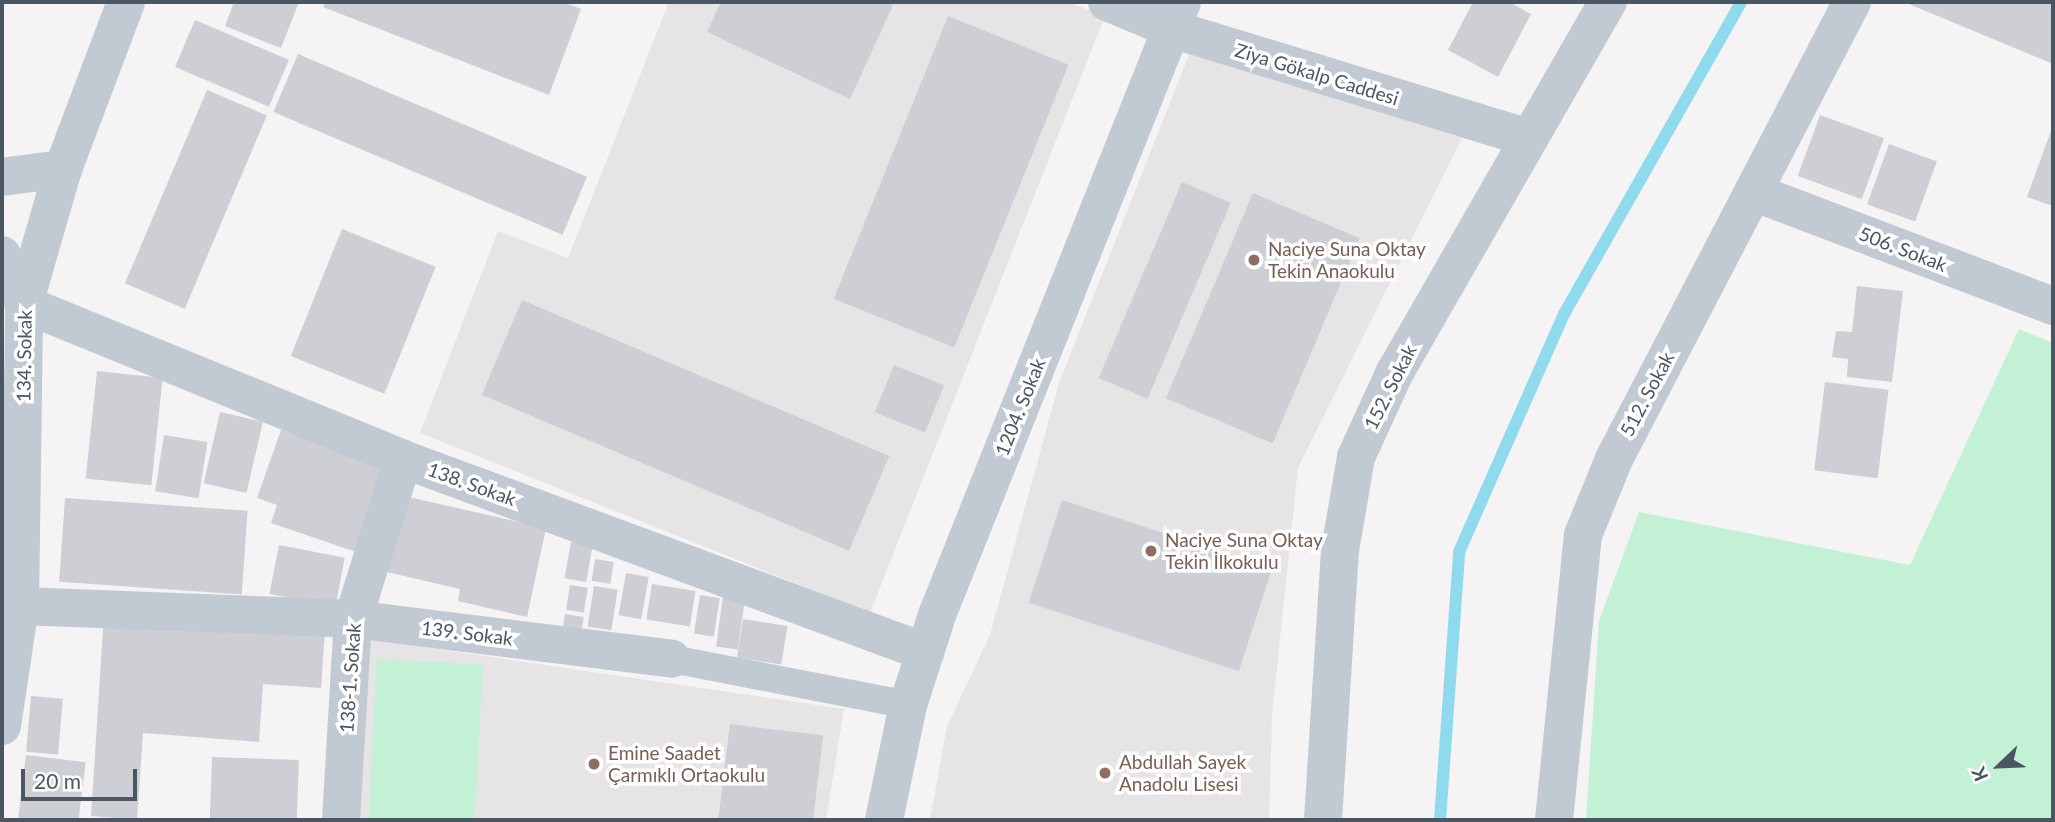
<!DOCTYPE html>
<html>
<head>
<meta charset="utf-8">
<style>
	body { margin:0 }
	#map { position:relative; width:2055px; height:822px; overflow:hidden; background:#f5f3f3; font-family:Lato,sans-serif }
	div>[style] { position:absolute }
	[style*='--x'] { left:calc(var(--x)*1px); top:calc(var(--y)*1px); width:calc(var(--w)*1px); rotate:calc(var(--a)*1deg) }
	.education>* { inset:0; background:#e6e4e5 }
	.green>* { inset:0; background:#c3f1d5; transform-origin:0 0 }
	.stream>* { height:12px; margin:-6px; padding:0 6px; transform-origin:6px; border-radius:6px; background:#90daee }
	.building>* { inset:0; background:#cdcfd5; transform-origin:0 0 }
	.pedestrian>* { height:28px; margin:-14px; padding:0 14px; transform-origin:14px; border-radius:14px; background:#c1cad2 }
	.minor>* { height:38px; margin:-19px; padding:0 19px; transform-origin:19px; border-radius:19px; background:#c1cad2 }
	.tertiary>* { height:38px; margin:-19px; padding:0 19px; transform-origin:19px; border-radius:19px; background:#c1cad2 }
	.dots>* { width:19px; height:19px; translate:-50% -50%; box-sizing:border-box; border:4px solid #fff; border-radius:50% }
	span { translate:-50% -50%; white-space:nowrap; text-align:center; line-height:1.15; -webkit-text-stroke:7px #fff; paint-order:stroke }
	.street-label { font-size:19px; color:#4a5661 }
	.education-label { font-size:19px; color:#785e54 }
	.left { translate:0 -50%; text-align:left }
	.frame { position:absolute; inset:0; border:4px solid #4a5661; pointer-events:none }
	.north { position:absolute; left:1964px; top:731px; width:70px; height:70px; -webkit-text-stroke:5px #fff; paint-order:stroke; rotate:247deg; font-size:19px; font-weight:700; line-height:28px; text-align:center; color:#4a5661 }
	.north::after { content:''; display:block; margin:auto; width:24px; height:32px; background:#4a5661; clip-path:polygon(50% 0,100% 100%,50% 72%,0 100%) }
	.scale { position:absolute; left:21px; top:769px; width:116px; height:32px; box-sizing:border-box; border:4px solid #4a5661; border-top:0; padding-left:9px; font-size:21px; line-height:24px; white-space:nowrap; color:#4a5661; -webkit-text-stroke:5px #fff; paint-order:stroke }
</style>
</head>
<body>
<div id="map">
	<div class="education">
		<div style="clip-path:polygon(669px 2px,1068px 2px,1105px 16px,870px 613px,420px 433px,498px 231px,568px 258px)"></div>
		<div style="clip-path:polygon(1190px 52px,1462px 138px,1298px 468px,1272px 715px,1269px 820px,930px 820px,947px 726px,990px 635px,1059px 383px)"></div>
		<div style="clip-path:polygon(356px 637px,844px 709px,826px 820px,351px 820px)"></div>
	</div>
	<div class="green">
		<div style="clip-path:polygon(2019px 329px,2053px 343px,2053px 820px,1586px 820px,1599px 621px,1639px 512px,1910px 565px)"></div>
		<div style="left:377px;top:659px;width:106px;height:161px;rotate:3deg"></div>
	</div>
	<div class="stream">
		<div style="--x:1440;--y:820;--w:269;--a:-85.9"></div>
		<div style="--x:1459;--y:552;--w:260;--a:-66.2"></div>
		<div style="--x:1564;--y:314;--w:359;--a:-60.4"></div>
	</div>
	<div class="building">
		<div style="clip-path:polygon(234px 2px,299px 2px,281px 48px,225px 26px)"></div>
		<div style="clip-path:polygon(325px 2px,563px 2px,581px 9px,549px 95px,323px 7px)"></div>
		<div style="clip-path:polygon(721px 2px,886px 2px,893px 5px,850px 99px,707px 32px)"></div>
		<div style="clip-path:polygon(1473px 2px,1509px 2px,1531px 14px,1498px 77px,1448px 50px)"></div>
		<div style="clip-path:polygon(1904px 2px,2053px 2px,2053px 64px)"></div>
		<div style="left:948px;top:16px;width:130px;height:305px;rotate:22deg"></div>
		<div style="left:195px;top:20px;width:102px;height:51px;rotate:23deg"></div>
		<div style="left:298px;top:54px;width:314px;height:63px;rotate:23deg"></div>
		<div style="left:207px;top:90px;width:65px;height:210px;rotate:23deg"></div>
		<div style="left:1820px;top:115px;width:68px;height:65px;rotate:20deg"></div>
		<div style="clip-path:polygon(2053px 125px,2053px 206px,2027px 197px)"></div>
		<div style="left:1889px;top:144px;width:51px;height:64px;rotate:20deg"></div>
		<div style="left:1182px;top:182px;width:53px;height:213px;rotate:23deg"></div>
		<div style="left:1253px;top:193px;width:116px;height:223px;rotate:23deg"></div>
		<div style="left:342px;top:229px;width:101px;height:137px;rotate:22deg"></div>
		<div style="clip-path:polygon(1857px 286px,1903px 291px,1892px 382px,1847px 377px,1848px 359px,1832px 357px,1836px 331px,1852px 332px)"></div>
		<div style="left:522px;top:300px;width:399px;height:103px;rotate:23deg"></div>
		<div style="left:894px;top:365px;width:54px;height:51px;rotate:22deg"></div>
		<div style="left:97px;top:371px;width:66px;height:108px;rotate:6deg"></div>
		<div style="left:1825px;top:382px;width:64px;height:89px;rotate:7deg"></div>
		<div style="left:220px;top:412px;width:44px;height:73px;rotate:13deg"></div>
		<div style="clip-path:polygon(281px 430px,385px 467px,356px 552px,271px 523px,277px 505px,257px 498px)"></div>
		<div style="left:164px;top:435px;width:44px;height:57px;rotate:9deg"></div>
		<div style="clip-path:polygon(404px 496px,546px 528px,527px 617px,458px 601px,460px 589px,387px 572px)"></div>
		<div style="left:65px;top:498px;width:183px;height:84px;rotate:4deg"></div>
		<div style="left:1062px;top:500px;width:221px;height:108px;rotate:18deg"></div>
		<div style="left:572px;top:536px;width:22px;height:43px;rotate:10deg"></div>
		<div style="left:279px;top:545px;width:67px;height:50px;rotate:11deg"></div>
		<div style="left:595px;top:559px;width:19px;height:22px;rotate:9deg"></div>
		<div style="left:626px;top:573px;width:23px;height:43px;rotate:10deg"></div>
		<div style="left:652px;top:584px;width:44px;height:36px;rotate:9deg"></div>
		<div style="left:570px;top:585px;width:18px;height:25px;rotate:9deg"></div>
		<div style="left:594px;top:586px;width:24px;height:41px;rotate:9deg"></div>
		<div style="left:700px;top:595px;width:20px;height:39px;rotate:9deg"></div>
		<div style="left:723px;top:597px;width:22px;height:50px;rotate:8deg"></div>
		<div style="clip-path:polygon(104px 614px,325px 629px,321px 688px,263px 684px,259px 742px,143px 733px,137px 820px,91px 816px)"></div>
		<div style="left:565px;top:614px;width:19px;height:21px;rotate:9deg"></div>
		<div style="left:743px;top:619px;width:45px;height:39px;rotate:9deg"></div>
		<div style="left:31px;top:696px;width:32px;height:56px;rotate:5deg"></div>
		<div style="left:730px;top:724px;width:94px;height:97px;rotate:7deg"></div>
		<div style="left:26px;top:755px;width:60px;height:64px;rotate:7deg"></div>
		<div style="left:212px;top:757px;width:87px;height:63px;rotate:2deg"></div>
	</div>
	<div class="pedestrian">
		<div style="--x:672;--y:659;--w:240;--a:11"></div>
	</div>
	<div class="minor">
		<div style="--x:2;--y:177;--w:62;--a:-7.5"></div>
		<div style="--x:1753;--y:192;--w:321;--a:20.8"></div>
		<div style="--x:2;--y:255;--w:54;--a:65.8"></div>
		<div style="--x:24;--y:304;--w:409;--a:22.2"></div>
		<div style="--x:403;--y:459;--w:557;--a:20.29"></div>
		<div style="--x:20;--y:606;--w:333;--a:2.2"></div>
		<div style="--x:353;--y:619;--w:321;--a:7.1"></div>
		<div style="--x:2;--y:726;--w:121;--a:-81.5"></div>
		<div style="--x:20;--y:606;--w:302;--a:-89.2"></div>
		<div style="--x:24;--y:304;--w:141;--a:-73.9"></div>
		<div style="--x:63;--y:169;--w:178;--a:-69.3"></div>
		<div style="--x:341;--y:820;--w:201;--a:-86.6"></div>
		<div style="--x:353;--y:619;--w:168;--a:-72.6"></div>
		<div style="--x:884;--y:820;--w:117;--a:-78.2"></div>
		<div style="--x:908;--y:705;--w:95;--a:-72.1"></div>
		<div style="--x:937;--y:615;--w:660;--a:-68.21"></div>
	</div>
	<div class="tertiary">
		<div style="--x:1107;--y:2;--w:70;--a:22.6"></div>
		<div style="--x:1172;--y:29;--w:373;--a:17"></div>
		<div style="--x:1323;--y:820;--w:271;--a:-86.4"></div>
		<div style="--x:1340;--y:550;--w:94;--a:-80.2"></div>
		<div style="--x:1356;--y:457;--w:94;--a:-65.4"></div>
		<div style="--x:1395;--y:372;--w:427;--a:-60.1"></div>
		<div style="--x:1554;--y:820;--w:286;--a:-84.2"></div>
		<div style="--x:1583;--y:535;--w:82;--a:-67.8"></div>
		<div style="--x:1614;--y:459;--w:515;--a:-62.49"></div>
	</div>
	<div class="dots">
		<div style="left:1254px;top:260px;background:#8d6e63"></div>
		<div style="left:1151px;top:551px;background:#8d6e63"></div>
		<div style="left:594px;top:764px;background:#8d6e63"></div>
		<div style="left:1105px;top:773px;background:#8d6e63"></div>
	</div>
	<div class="street-label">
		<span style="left:1317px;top:74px;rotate:17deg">Ziya Gökalp Caddesi</span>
		<span style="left:1903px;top:249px;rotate:21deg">506. Sokak</span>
		<span style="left:24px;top:356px;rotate:-89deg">134. Sokak</span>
		<span style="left:1390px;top:387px;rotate:-63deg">152. Sokak</span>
		<span style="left:1647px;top:394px;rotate:-62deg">512. Sokak</span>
		<span style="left:1020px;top:407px;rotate:-68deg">1204. Sokak</span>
		<span style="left:472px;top:484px;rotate:20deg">138. Sokak</span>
		<span style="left:467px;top:633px;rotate:7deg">139. Sokak</span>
		<span style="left:350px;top:678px;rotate:-86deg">138-1. Sokak</span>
	</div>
	<div class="education-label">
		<span class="left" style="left:1268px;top:260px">Naciye Suna Oktay<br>Tekin Anaokulu</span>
		<span class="left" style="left:1165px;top:551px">Naciye Suna Oktay<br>Tekin İlkokulu</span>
		<span class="left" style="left:608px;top:764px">Emine Saadet<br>Çarmıklı Ortaokulu</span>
		<span class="left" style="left:1119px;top:773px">Abdullah Sayek<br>Anadolu Lisesi</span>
	</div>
	<div class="frame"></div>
	<div class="north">K</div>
	<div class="scale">20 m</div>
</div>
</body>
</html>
